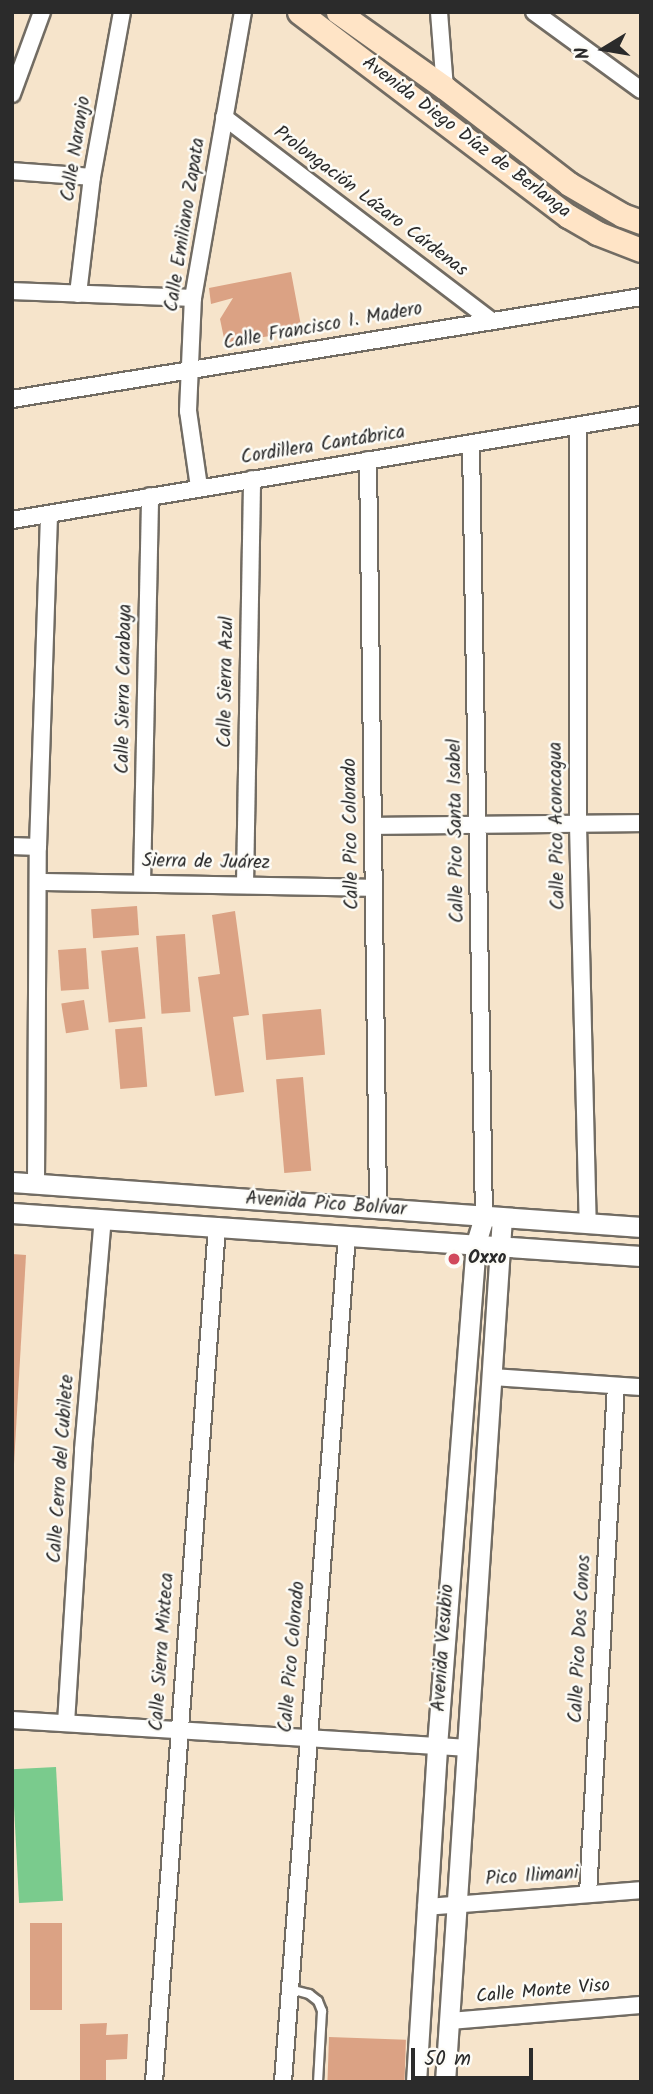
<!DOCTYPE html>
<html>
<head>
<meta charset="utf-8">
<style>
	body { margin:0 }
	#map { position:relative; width:653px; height:2094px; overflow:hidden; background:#f6e4cb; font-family:Kalam,sans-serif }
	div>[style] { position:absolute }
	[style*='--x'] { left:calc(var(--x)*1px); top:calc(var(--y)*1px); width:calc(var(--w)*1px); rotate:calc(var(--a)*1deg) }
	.green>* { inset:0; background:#7acb8d; transform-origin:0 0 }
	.building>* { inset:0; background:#dba284; transform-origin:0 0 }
	.roads { filter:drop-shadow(2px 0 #726c63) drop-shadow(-2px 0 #726c63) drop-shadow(0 2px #726c63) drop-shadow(0 -2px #726c63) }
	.service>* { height:8px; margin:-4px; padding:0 4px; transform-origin:4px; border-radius:4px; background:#fff }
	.minor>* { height:16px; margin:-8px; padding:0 8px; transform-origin:8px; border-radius:8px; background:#fff }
	.tertiary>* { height:19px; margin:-9.5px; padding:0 9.5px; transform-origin:9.5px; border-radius:9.5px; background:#fff }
	.secondary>* { height:23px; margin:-11.5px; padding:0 11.5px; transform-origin:11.5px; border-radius:11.5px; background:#ffe4c6 }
	.dots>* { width:19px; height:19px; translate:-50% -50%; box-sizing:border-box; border:4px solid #fdfcf7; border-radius:50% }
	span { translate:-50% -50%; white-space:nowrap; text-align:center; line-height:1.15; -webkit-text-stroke:5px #fdfcf7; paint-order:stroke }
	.street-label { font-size:19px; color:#2b2b2b }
	.poi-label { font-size:19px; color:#2b2b2b; font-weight:700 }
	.left { translate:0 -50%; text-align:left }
	.frame { position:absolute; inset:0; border:14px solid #2b2b2b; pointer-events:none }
	.north { position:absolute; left:569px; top:14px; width:70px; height:70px; -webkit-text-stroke:5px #fdfcf7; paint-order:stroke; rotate:259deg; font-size:19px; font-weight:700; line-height:28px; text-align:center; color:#2b2b2b }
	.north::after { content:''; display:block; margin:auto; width:24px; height:32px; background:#2b2b2b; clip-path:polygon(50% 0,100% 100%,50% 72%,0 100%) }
	.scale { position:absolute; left:411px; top:2048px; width:122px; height:32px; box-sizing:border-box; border:4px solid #2b2b2b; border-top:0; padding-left:9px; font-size:21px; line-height:24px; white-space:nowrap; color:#2b2b2b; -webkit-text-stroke:5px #fdfcf7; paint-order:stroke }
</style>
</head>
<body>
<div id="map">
	<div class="green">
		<div style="left:56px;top:1767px;width:134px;height:44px;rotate:87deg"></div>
	</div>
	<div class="building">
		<div style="clip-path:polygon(291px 272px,302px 331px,225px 343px,220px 319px,233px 298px,211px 304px,209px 288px)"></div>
		<div style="left:137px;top:906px;width:29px;height:46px;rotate:86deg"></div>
		<div style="clip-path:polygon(235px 911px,249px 1015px,233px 1017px,244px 1092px,215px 1096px,198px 977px,220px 974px,212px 915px)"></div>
		<div style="left:185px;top:934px;width:78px;height:29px;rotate:86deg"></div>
		<div style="left:138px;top:947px;width:72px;height:37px;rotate:84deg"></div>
		<div style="left:86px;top:948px;width:41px;height:28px;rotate:86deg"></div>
		<div style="left:84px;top:1000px;width:30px;height:23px;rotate:81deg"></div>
		<div style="left:321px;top:1009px;width:46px;height:59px;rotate:85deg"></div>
		<div style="left:142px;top:1027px;width:60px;height:27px;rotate:85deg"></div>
		<div style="left:303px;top:1077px;width:94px;height:27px;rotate:85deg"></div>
		<div style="clip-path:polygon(12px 1254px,26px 1255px,14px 1464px,12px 1464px)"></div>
		<div style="left:62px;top:1923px;width:87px;height:32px;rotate:90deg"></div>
		<div style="clip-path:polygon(107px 2023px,106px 2035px,128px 2034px,127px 2059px,106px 2060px,106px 2082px,80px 2082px,80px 2024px)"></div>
		<div style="left:329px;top:2037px;width:77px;height:45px;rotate:2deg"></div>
	</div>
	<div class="roads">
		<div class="service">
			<div style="--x:290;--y:1989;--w:20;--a:15"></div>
			<div style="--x:309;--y:1994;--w:11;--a:38"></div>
			<div style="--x:318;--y:2001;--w:11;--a:68"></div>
			<div style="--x:322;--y:2011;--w:71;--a:93.2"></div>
		</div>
		<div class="minor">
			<div style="--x:439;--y:12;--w:76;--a:85.5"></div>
			<div style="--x:534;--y:12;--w:132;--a:36.1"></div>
			<div style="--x:12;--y:94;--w:87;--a:-69.9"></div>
			<div style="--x:224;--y:117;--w:335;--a:37.3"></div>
			<div style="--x:12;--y:171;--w:80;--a:4.3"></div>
			<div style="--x:12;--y:291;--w:181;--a:2.2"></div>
			<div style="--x:78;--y:294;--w:118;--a:-83.2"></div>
			<div style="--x:92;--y:177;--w:168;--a:-79.7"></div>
			<div style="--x:12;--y:399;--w:637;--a:-9.21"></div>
			<div style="--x:578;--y:427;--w:398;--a:90"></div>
			<div style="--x:578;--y:825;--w:399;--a:88.6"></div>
			<div style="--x:471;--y:444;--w:772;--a:89.04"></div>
			<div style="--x:368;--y:460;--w:748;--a:89.23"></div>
			<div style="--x:199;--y:487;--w:77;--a:-98.2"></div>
			<div style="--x:188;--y:411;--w:113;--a:-87.5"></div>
			<div style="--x:193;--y:298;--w:290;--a:-80.1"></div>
			<div style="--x:12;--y:520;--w:638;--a:-9.48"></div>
			<div style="--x:373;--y:826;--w:268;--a:-0.6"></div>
			<div style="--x:12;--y:846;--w:26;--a:2"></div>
			<div style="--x:38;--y:882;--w:336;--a:1"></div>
			<div style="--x:142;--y:883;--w:387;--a:-88.8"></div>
			<div style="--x:245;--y:885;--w:406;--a:-89"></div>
			<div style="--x:36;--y:1183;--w:336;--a:-89.7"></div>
			<div style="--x:38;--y:847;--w:333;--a:-88.1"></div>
			<div style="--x:493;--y:1377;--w:148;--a:3.9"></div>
			<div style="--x:12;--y:1720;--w:454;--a:3.5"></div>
			<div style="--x:66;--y:1723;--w:274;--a:-86.4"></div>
			<div style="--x:83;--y:1450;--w:232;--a:-85.1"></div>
			<div style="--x:588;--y:1894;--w:509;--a:-86.85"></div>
			<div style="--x:426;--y:1907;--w:216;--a:-4.5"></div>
			<div style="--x:449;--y:2021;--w:193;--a:-4.8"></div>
			<div style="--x:154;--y:2082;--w:858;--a:-85.79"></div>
			<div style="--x:283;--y:2082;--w:849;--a:-85.68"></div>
		</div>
		<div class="tertiary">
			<div style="--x:12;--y:1182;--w:631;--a:4.09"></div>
			<div style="--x:12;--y:1213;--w:630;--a:3.91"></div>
			<div style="--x:416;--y:2082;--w:337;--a:-86.4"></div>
			<div style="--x:437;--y:1746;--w:505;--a:-85.57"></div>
			<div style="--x:476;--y:1243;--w:28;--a:-73"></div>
			<div style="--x:445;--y:2082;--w:866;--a:-86.23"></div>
		</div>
		<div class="secondary">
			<div style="--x:299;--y:12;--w:338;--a:37.2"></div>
			<div style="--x:568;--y:216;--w:34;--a:30"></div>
			<div style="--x:597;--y:233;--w:47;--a:21.1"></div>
			<div style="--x:338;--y:12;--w:131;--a:35.4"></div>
			<div style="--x:445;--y:88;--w:157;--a:37.7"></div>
			<div style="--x:569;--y:184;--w:61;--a:30.3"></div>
			<div style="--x:622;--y:215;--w:20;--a:20"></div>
		</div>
	</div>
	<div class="dots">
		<div style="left:454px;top:1259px;background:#d1495b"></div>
	</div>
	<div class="street-label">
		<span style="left:466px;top:138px;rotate:37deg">Avenida Diego Díaz de Berlanga</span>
		<span style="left:77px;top:149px;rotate:-81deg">Calle Naranjo</span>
		<span style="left:370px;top:202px;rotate:37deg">Prolongación Lázaro Cárdenas</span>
		<span style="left:186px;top:225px;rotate:-81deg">Calle Emiliano Zapata</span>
		<span style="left:323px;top:327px;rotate:-10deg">Calle Francisco I. Madero</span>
		<span style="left:323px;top:446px;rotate:-9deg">Cordillera Cantábrica</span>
		<span style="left:227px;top:682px;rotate:-89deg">Calle Sierra Azul</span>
		<span style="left:125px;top:689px;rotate:-89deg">Calle Sierra Carabaya</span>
		<span style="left:558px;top:826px;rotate:-91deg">Calle Pico Aconcagua</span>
		<span style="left:457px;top:831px;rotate:-91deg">Calle Pico Santa Isabel</span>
		<span style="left:352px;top:834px;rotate:-91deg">Calle Pico Colorado</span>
		<span style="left:206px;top:863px;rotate:1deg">Sierra de Juárez</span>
		<span style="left:326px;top:1205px;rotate:4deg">Avenida Pico Bolívar</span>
		<span style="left:62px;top:1469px;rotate:-86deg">Calle Cerro del Cubilete</span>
		<span style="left:581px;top:1639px;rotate:-87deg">Calle Pico Dos Conos</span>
		<span style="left:444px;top:1648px;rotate:-86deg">Avenida Vesubio</span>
		<span style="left:163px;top:1652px;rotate:-86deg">Calle Sierra Mixteca</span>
		<span style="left:293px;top:1657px;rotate:-85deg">Calle Pico Colorado</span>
		<span style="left:532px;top:1877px;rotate:-4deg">Pico Ilimani</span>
		<span style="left:543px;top:1992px;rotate:-5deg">Calle Monte Viso</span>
	</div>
	<div class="poi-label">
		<span class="left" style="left:468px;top:1259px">Oxxo</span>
	</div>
	<div class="frame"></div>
	<div class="north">N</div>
	<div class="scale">50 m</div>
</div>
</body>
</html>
